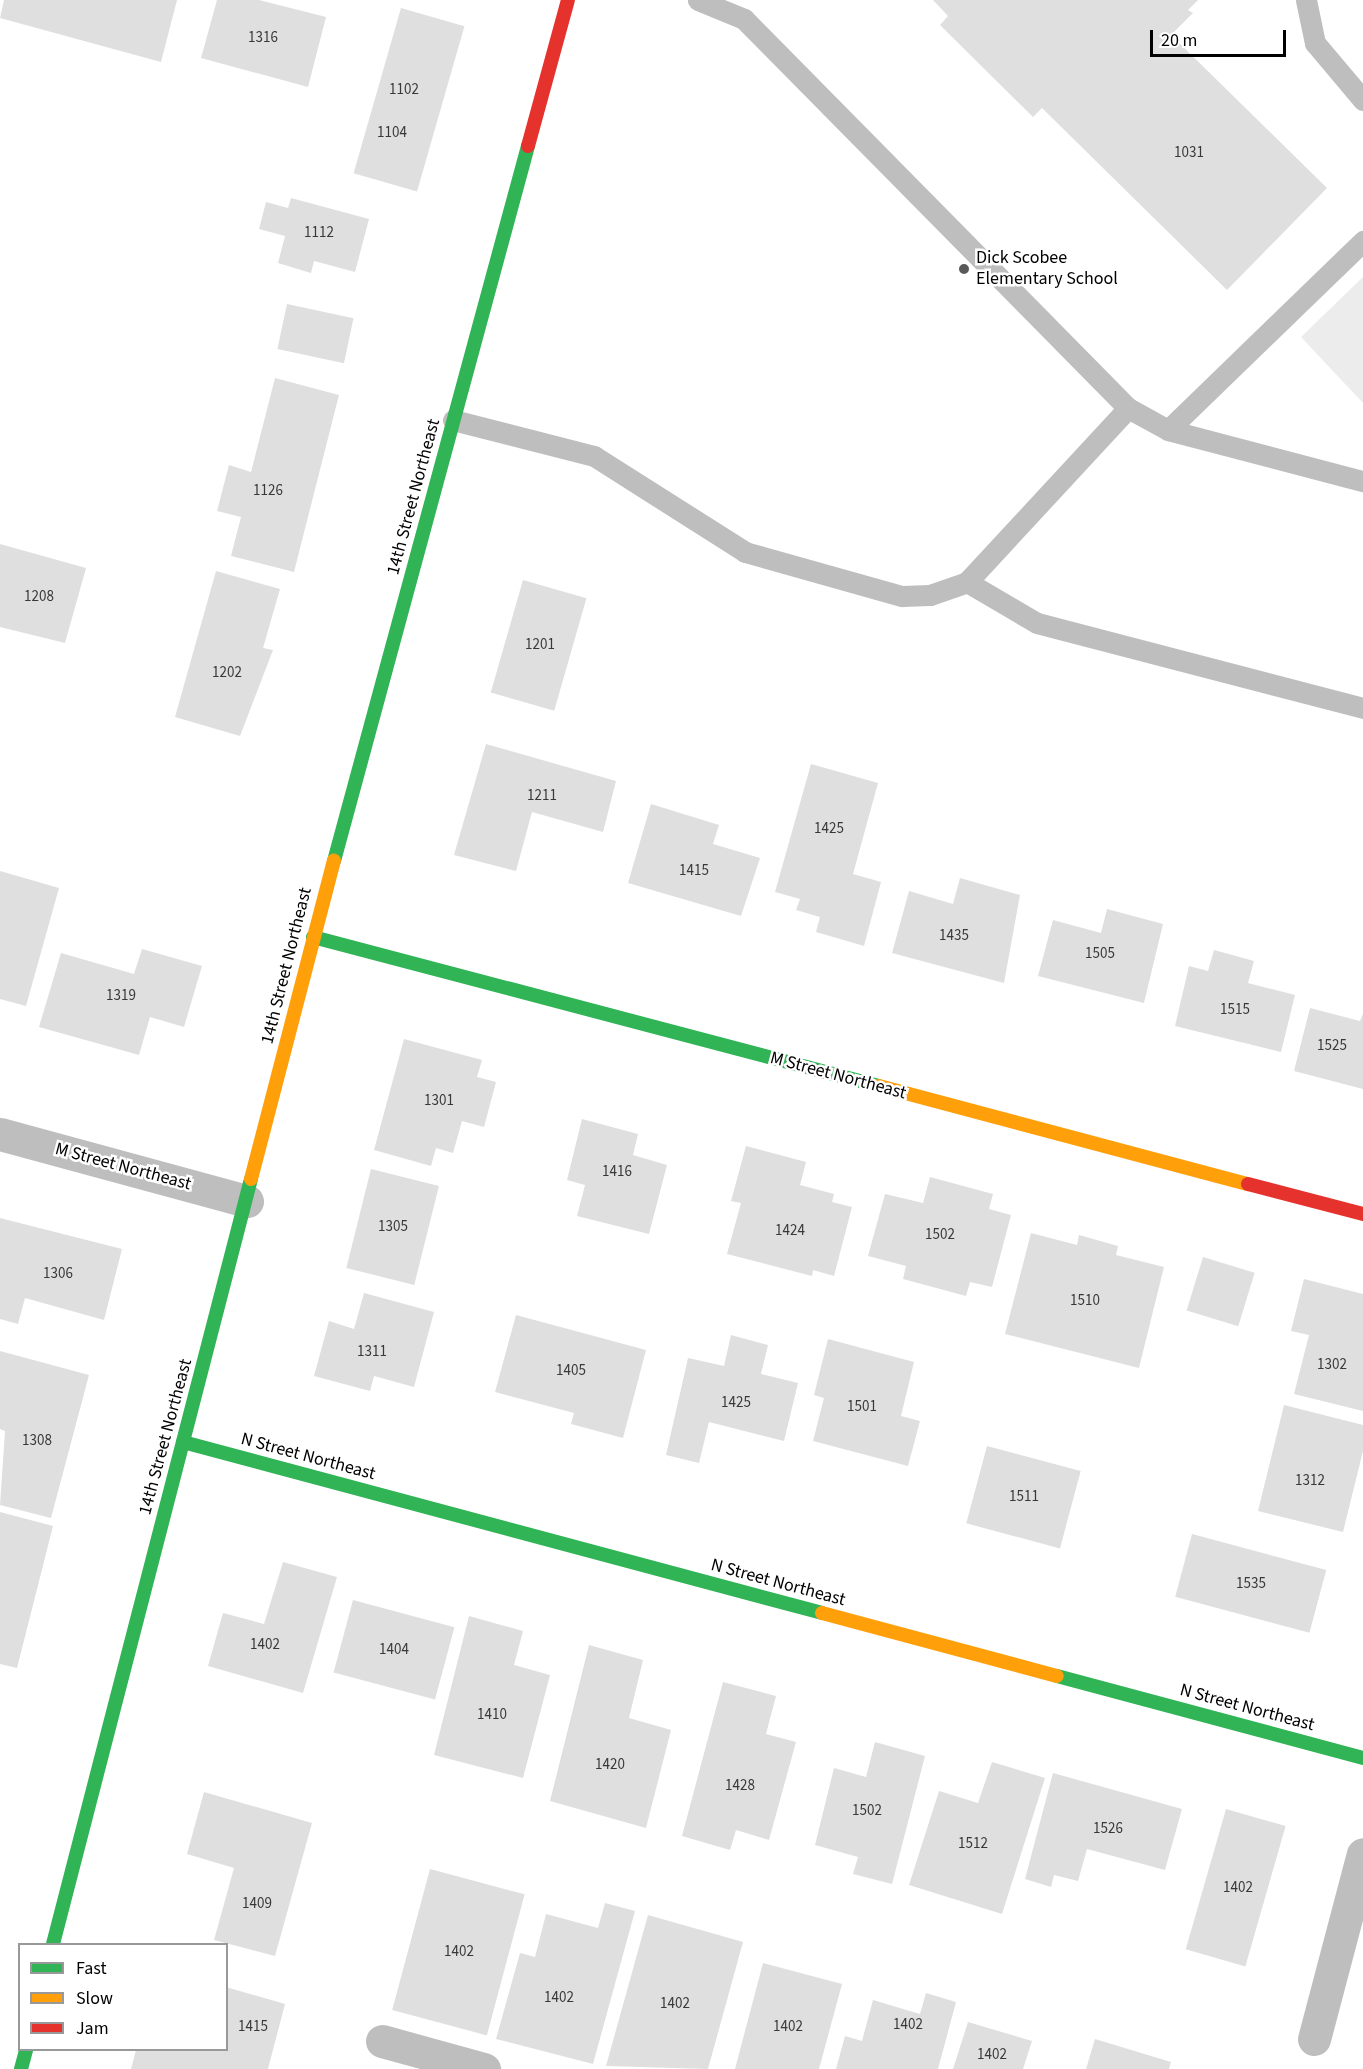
<!DOCTYPE html>
<html>
<head>
<meta charset="utf-8">
<style>
	body { margin:0 }
	#map { position:relative; width:1363px; height:2069px; overflow:hidden; background:#fff; font-family:"Source Sans 3",sans-serif }
	div>[style] { position:absolute }
	[style*='--x'] { left:calc(var(--x)*1px); top:calc(var(--y)*1px); width:calc(var(--w)*1px); rotate:calc(var(--a)*1deg) }
	.green>* { inset:0; background:#ececec }
	.building>* { inset:0; background:#dfdfdf; transform-origin:0 0 }
	.lane>* { height:21px; margin:-10.5px; padding:0 10.5px; transform-origin:10.5px; border-radius:10.5px; background:#bebebe }
	.street>* { height:33px; margin:-16.5px; padding:0 16.5px; transform-origin:16.5px; border-radius:16.5px; background:#bebebe }
	.fast>* { height:14px; margin:-7px; padding:0 7px; transform-origin:7px; border-radius:7px; background:#30b455 }
	.slow>* { height:14px; margin:-7px; padding:0 7px; transform-origin:7px; border-radius:7px; background:#ff9f0a }
	.jam>* { height:14px; margin:-7px; padding:0 7px; transform-origin:7px; border-radius:7px; background:#e5322d }
	.dots>* { width:16px; height:16px; translate:-50% -50%; box-sizing:border-box; border:3px solid #fff; border-radius:50% }
	span { translate:-50% -50%; white-space:nowrap; text-align:center; line-height:1.15; -webkit-text-stroke:5px #fff; paint-order:stroke }
	.number-label { font-size:15px; color:#383838 }
	.number-label span { -webkit-text-stroke-width:0 }
	.poi-label { font-size:18px; color:#000 }
	.left { translate:0 -50%; text-align:left }
	.street-label { font-size:18px; color:#000 }
	.legend { position:absolute; left:18px; top:1943px; width:210px; height:108px; box-sizing:border-box; background:#fff; border:2px solid #999; margin:0; padding:8px 10px; list-style:none; font-size:18px; color:#000 }
	.legend li { display:flex; align-items:center; gap:12px; height:30px }
	.legend b { width:30px; border:2px solid #999 }
	.scale { position:absolute; left:1150px; top:30px; width:136px; height:27px; box-sizing:border-box; border:3px solid #000; border-top:0; padding-left:8px; font-size:18px; line-height:21px; white-space:nowrap; color:#000; -webkit-text-stroke:4px #fff; paint-order:stroke }
</style>
</head>
<body>
<div id="map">
	<div class="green">
		<div style="clip-path:polygon(1363px 277px,1363px 403px,1301px 337px)"></div>
	</div>
	<div class="building">
		<div style="clip-path:polygon(4px 0,177px 0,161px 62px,0 18px)"></div>
		<div style="clip-path:polygon(217px 0,259px 0,326px 17px,308px 87px,201px 58px)"></div>
		<div style="clip-path:polygon(933px 0,1198px 0,1188px 10px,1193px 13px,1171px 35px,1327px 188px,1227px 290px,1042px 108px,1033px 117px,940px 25px,948px 16px)"></div>
		<div style="left:401px;top:8px;width:66px;height:172px;rotate:16deg"></div>
		<div style="clip-path:polygon(291px 198px,369px 219px,355px 272px,314px 261px,311px 273px,278px 263px,285px 236px,259px 229px,266px 202px,288px 208px)"></div>
		<div style="left:287px;top:304px;width:68px;height:46px;rotate:12deg"></div>
		<div style="clip-path:polygon(275px 378px,339px 395px,294px 572px,231px 556px,241px 517px,217px 511px,229px 465px,251px 472px)"></div>
		<div style="clip-path:polygon(0 544px,86px 568px,65px 643px,0 627px)"></div>
		<div style="clip-path:polygon(216px 571px,280px 589px,263px 648px,273px 650px,240px 736px,175px 717px)"></div>
		<div style="left:523px;top:580px;width:66px;height:117px;rotate:16deg"></div>
		<div style="clip-path:polygon(486px 744px,616px 781px,603px 832px,532px 812px,516px 871px,454px 855px)"></div>
		<div style="clip-path:polygon(811px 764px,878px 783px,853px 874px,881px 882px,864px 946px,816px 932px,820px 917px,796px 910px,800px 899px,775px 892px)"></div>
		<div style="clip-path:polygon(651px 804px,719px 825px,713px 844px,760px 858px,741px 916px,628px 883px)"></div>
		<div style="clip-path:polygon(0 871px,59px 888px,26px 1006px,0 999px)"></div>
		<div style="clip-path:polygon(960px 878px,1020px 895px,1004px 983px,892px 953px,909px 891px,953px 904px)"></div>
		<div style="clip-path:polygon(1107px 909px,1163px 924px,1144px 1003px,1038px 976px,1053px 920px,1101px 933px)"></div>
		<div style="clip-path:polygon(142px 949px,202px 966px,184px 1027px,150px 1017px,139px 1055px,39px 1027px,61px 953px,134px 974px)"></div>
		<div style="clip-path:polygon(1214px 950px,1254px 961px,1248px 983px,1295px 995px,1281px 1052px,1175px 1026px,1189px 966px,1208px 971px)"></div>
		<div style="clip-path:polygon(1310px 1008px,1360px 1021px,1363px 1014px,1363px 1089px,1294px 1071px)"></div>
		<div style="clip-path:polygon(404px 1039px,482px 1060px,477px 1077px,496px 1082px,484px 1127px,462px 1121px,453px 1153px,436px 1148px,431px 1166px,374px 1150px)"></div>
		<div style="clip-path:polygon(582px 1119px,638px 1134px,633px 1155px,667px 1165px,649px 1234px,577px 1216px,585px 1185px,567px 1180px)"></div>
		<div style="clip-path:polygon(746px 1146px,806px 1162px,800px 1185px,834px 1194px,832px 1202px,852px 1207px,834px 1276px,813px 1270px,812px 1276px,727px 1254px,741px 1203px,731px 1201px)"></div>
		<div style="left:371px;top:1169px;width:70px;height:102px;rotate:14deg"></div>
		<div style="clip-path:polygon(930px 1177px,993px 1194px,989px 1209px,1011px 1215px,992px 1287px,970px 1282px,966px 1296px,903px 1279px,906px 1266px,868px 1256px,885px 1194px,923px 1203px)"></div>
		<div style="clip-path:polygon(0 1218px,122px 1249px,104px 1320px,25px 1298px,18px 1324px,0 1319px)"></div>
		<div style="clip-path:polygon(1031px 1233px,1077px 1245px,1079px 1235px,1118px 1246px,1116px 1255px,1164px 1267px,1139px 1368px,1005px 1334px)"></div>
		<div style="left:1203px;top:1257px;width:54px;height:56px;rotate:17deg"></div>
		<div style="clip-path:polygon(1304px 1279px,1363px 1294px,1363px 1411px,1294px 1394px,1309px 1335px,1291px 1331px)"></div>
		<div style="clip-path:polygon(364px 1293px,434px 1312px,414px 1387px,374px 1376px,370px 1391px,314px 1376px,329px 1321px,354px 1329px)"></div>
		<div style="clip-path:polygon(516px 1315px,646px 1350px,623px 1438px,571px 1424px,574px 1413px,495px 1392px)"></div>
		<div style="clip-path:polygon(731px 1335px,768px 1345px,761px 1374px,798px 1383px,784px 1441px,709px 1422px,699px 1463px,666px 1455px,688px 1358px,724px 1366px)"></div>
		<div style="clip-path:polygon(828px 1339px,914px 1362px,901px 1416px,920px 1421px,908px 1466px,813px 1441px,824px 1398px,814px 1395px)"></div>
		<div style="clip-path:polygon(0 1351px,89px 1375px,51px 1518px,0 1505px,5px 1431px,0 1429px)"></div>
		<div style="clip-path:polygon(1284px 1405px,1363px 1425px,1363px 1451px,1343px 1532px,1258px 1511px)"></div>
		<div style="left:987px;top:1446px;width:97px;height:80px;rotate:15deg"></div>
		<div style="clip-path:polygon(0 1512px,53px 1526px,17px 1668px,0 1664px)"></div>
		<div style="left:1192px;top:1534px;width:139px;height:65px;rotate:15deg"></div>
		<div style="clip-path:polygon(283px 1562px,337px 1577px,303px 1693px,208px 1666px,223px 1613px,264px 1624px)"></div>
		<div style="left:353px;top:1600px;width:105px;height:75px;rotate:15deg"></div>
		<div style="clip-path:polygon(469px 1616px,523px 1631px,514px 1665px,550px 1675px,523px 1778px,434px 1755px)"></div>
		<div style="clip-path:polygon(589px 1645px,643px 1660px,629px 1718px,671px 1730px,646px 1828px,550px 1801px)"></div>
		<div style="clip-path:polygon(723px 1682px,776px 1696px,766px 1734px,796px 1742px,769px 1840px,736px 1830px,730px 1850px,682px 1836px)"></div>
		<div style="clip-path:polygon(875px 1742px,925px 1756px,892px 1884px,853px 1874px,858px 1857px,815px 1845px,834px 1768px,866px 1777px)"></div>
		<div style="clip-path:polygon(992px 1762px,1045px 1778px,1002px 1914px,909px 1885px,939px 1791px,978px 1803px)"></div>
		<div style="clip-path:polygon(1053px 1773px,1182px 1809px,1165px 1870px,1087px 1849px,1078px 1881px,1054px 1875px,1051px 1887px,1025px 1879px)"></div>
		<div style="clip-path:polygon(204px 1792px,312px 1823px,275px 1956px,214px 1940px,234px 1868px,187px 1854px)"></div>
		<div style="left:1226px;top:1809px;width:62px;height:146px;rotate:16deg"></div>
		<div style="left:430px;top:1869px;width:98px;height:146px;rotate:15deg"></div>
		<div style="clip-path:polygon(605px 1903px,635px 1911px,593px 2064px,496px 2039px,520px 1953px,535px 1957px,546px 1914px,598px 1928px)"></div>
		<div style="clip-path:polygon(648px 1915px,743px 1942px,708px 2069px,606px 2066px)"></div>
		<div style="clip-path:polygon(763px 1963px,842px 1984px,819px 2069px,735px 2069px)"></div>
		<div style="clip-path:polygon(226px 1987px,285px 2004px,268px 2069px,131px 2069px,136px 2050px,226px 2050px)"></div>
		<div style="clip-path:polygon(926px 1993px,956px 2002px,938px 2069px,836px 2069px,845px 2036px,862px 2041px,873px 2000px,920px 2014px)"></div>
		<div style="clip-path:polygon(968px 2022px,1032px 2041px,1023px 2069px,953px 2069px)"></div>
		<div style="clip-path:polygon(1095px 2039px,1171px 2062px,1169px 2069px,1086px 2069px)"></div>
	</div>
	<div class="lane">
		<div style="--x:698;--y:0;--w:50;--a:22.4"></div>
		<div style="--x:744;--y:19;--w:547;--a:45.37"></div>
		<div style="--x:1128;--y:408;--w:46;--a:28.8"></div>
		<div style="--x:1168;--y:430;--w:202;--a:14.7"></div>
		<div style="--x:1306;--y:0;--w:44;--a:78.2"></div>
		<div style="--x:1315;--y:43;--w:75;--a:49.9"></div>
		<div style="--x:453;--y:420;--w:146;--a:14.3"></div>
		<div style="--x:594;--y:456;--w:179;--a:32.4"></div>
		<div style="--x:745;--y:552;--w:163;--a:15.7"></div>
		<div style="--x:902;--y:596;--w:28;--a:-2"></div>
		<div style="--x:930;--y:595;--w:39;--a:-19"></div>
		<div style="--x:967;--y:582;--w:237;--a:-47.2"></div>
		<div style="--x:1168;--y:430;--w:272;--a:-44.1"></div>
		<div style="--x:967;--y:582;--w:81;--a:30.4"></div>
		<div style="--x:1037;--y:623;--w:337;--a:14.6"></div>
	</div>
	<div class="street">
		<div style="--x:0;--y:1134;--w:256;--a:15.2"></div>
		<div style="--x:1314;--y:2039;--w:191;--a:-75.2"></div>
		<div style="--x:382;--y:2041;--w:106;--a:15.4"></div>
	</div>
	<div class="fast">
		<div style="--x:334;--y:861;--w:741;--a:-74.82"></div>
		<div style="--x:313;--y:937;--w:585;--a:14.75"></div>
		<div style="--x:183;--y:1442;--w:661;--a:14.98"></div>
		<div style="--x:1057;--y:1676;--w:317;--a:15"></div>
		<div style="--x:53;--y:1944;--w:790;--a:-75.49"></div>
		<div style="--x:21;--y:2069;--w:20;--a:-75"></div>
	</div>
	<div class="slow">
		<div style="--x:879;--y:1086;--w:382;--a:14.9"></div>
		<div style="--x:251;--y:1179;--w:329;--a:-75.4"></div>
		<div style="--x:822;--y:1613;--w:243;--a:15"></div>
	</div>
	<div class="jam">
		<div style="--x:528;--y:146;--w:151;--a:-74.7"></div>
		<div style="--x:1248;--y:1184;--w:119;--a:14.6"></div>
	</div>
	<div class="dots">
		<div style="left:964px;top:269px;background:#595959"></div>
	</div>
	<div class="number-label">
		<span style="left:263px;top:38px">1316</span>
		<span style="left:404px;top:90px">1102</span>
		<span style="left:392px;top:133px">1104</span>
		<span style="left:1189px;top:153px">1031</span>
		<span style="left:319px;top:233px">1112</span>
		<span style="left:268px;top:491px">1126</span>
		<span style="left:39px;top:597px">1208</span>
		<span style="left:540px;top:645px">1201</span>
		<span style="left:227px;top:673px">1202</span>
		<span style="left:542px;top:796px">1211</span>
		<span style="left:829px;top:829px">1425</span>
		<span style="left:694px;top:871px">1415</span>
		<span style="left:954px;top:936px">1435</span>
		<span style="left:1100px;top:954px">1505</span>
		<span style="left:121px;top:996px">1319</span>
		<span style="left:1235px;top:1010px">1515</span>
		<span style="left:1332px;top:1046px">1525</span>
		<span style="left:439px;top:1101px">1301</span>
		<span style="left:617px;top:1172px">1416</span>
		<span style="left:393px;top:1227px">1305</span>
		<span style="left:790px;top:1231px">1424</span>
		<span style="left:940px;top:1235px">1502</span>
		<span style="left:58px;top:1274px">1306</span>
		<span style="left:1085px;top:1301px">1510</span>
		<span style="left:372px;top:1352px">1311</span>
		<span style="left:1332px;top:1365px">1302</span>
		<span style="left:571px;top:1371px">1405</span>
		<span style="left:736px;top:1403px">1425</span>
		<span style="left:862px;top:1407px">1501</span>
		<span style="left:37px;top:1441px">1308</span>
		<span style="left:1310px;top:1481px">1312</span>
		<span style="left:1024px;top:1497px">1511</span>
		<span style="left:1251px;top:1584px">1535</span>
		<span style="left:265px;top:1645px">1402</span>
		<span style="left:394px;top:1650px">1404</span>
		<span style="left:492px;top:1715px">1410</span>
		<span style="left:610px;top:1765px">1420</span>
		<span style="left:740px;top:1786px">1428</span>
		<span style="left:867px;top:1811px">1502</span>
		<span style="left:1108px;top:1829px">1526</span>
		<span style="left:973px;top:1844px">1512</span>
		<span style="left:1238px;top:1888px">1402</span>
		<span style="left:257px;top:1904px">1409</span>
		<span style="left:459px;top:1952px">1402</span>
		<span style="left:559px;top:1998px">1402</span>
		<span style="left:675px;top:2004px">1402</span>
		<span style="left:908px;top:2025px">1402</span>
		<span style="left:253px;top:2027px">1415</span>
		<span style="left:788px;top:2027px">1402</span>
		<span style="left:992px;top:2055px">1402</span>
	</div>
	<div class="poi-label">
		<span class="left" style="left:976px;top:269px">Dick Scobee<br>Elementary School</span>
	</div>
	<div class="street-label">
		<span style="left:414px;top:497px;rotate:-75deg">14th Street Northeast</span>
		<span style="left:287px;top:966px;rotate:-76deg">14th Street Northeast</span>
		<span style="left:838px;top:1076px;rotate:15deg">M Street Northeast</span>
		<span style="left:123px;top:1167px;rotate:15deg">M Street Northeast</span>
		<span style="left:166px;top:1437px;rotate:-75deg">14th Street Northeast</span>
		<span style="left:308px;top:1457px;rotate:15deg">N Street Northeast</span>
		<span style="left:778px;top:1583px;rotate:15deg">N Street Northeast</span>
		<span style="left:1247px;top:1708px;rotate:15deg">N Street Northeast</span>
	</div>
	<ul class="legend">
	<li><b style="height:8px;background:#30b455"></b>Fast</li>
	<li><b style="height:8px;background:#ff9f0a"></b>Slow</li>
	<li><b style="height:8px;background:#e5322d"></b>Jam</li>
	</ul>
	<div class="scale">20 m</div>
</div>
</body>
</html>
